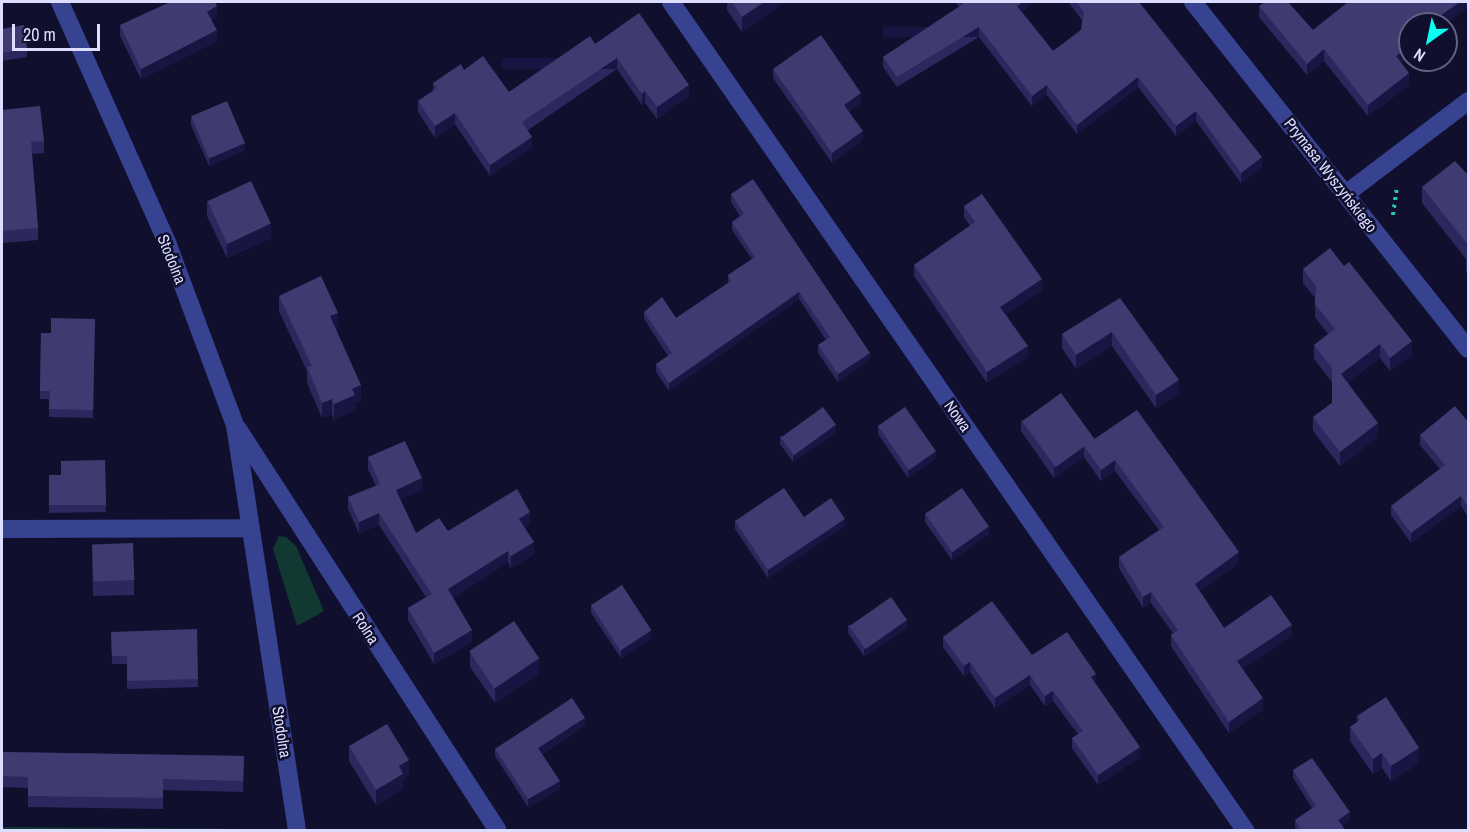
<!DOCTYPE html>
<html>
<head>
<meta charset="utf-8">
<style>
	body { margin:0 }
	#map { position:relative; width:1470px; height:832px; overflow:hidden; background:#10102e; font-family:"Archivo Narrow",sans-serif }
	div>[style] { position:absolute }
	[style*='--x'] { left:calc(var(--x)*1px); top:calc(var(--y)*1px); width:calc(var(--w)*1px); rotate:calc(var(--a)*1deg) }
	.green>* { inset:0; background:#123931 }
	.path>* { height:4px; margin-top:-2px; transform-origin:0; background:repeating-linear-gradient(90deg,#26caa6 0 3px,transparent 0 7.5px) }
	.minor>* { height:18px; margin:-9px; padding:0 9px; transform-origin:9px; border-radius:9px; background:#374291 }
	.wall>* { inset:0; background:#2a285d }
	.shaded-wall>* { inset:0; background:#171643; transform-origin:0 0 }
	.building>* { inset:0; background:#3d3b6f; transform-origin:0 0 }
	span { translate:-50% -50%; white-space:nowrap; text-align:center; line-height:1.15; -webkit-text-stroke:5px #10102e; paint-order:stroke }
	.street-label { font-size:16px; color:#dddeff }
	.frame { position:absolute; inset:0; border:3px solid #dddeff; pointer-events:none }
	.north { position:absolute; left:1398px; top:12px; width:60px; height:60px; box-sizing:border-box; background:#10102e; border:2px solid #626282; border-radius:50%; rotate:213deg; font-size:16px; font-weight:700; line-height:24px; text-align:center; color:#dddeff }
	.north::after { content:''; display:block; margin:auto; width:21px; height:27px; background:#09fff0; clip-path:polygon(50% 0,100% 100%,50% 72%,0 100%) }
	.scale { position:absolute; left:12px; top:24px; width:88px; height:27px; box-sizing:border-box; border:3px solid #dddeff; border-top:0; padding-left:8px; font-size:18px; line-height:21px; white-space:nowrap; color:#dddeff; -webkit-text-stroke:4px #10102e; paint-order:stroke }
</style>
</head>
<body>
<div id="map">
	<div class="green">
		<div style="clip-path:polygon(279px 536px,286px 537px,296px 546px,324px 611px,297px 626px,273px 549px)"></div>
		<div style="clip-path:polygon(2px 827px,267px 829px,268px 830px,2px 830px)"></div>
	</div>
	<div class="path">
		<div style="--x:1393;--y:215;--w:29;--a:-82"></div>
	</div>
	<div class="minor">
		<div style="--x:60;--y:2;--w:266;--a:66"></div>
		<div style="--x:168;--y:245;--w:192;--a:69.6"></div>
		<div style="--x:235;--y:425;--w:410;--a:81.3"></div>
		<div style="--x:671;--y:2;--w:1008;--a:55.27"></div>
		<div style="--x:1193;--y:2;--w:443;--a:51.6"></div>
		<div style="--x:1347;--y:193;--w:152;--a:-37.2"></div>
		<div style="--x:238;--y:429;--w:477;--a:57.1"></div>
		<div style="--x:2;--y:529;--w:246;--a:-0.2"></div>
	</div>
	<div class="wall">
		<div style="clip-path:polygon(727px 2px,783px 2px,783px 3px,742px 32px,727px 10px)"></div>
		<div style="clip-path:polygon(955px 2px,1035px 2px,1022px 12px,1053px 51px,1081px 30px,1082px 20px,1068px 2px,1139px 2px,1262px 167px,1241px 183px,1196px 121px,1176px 136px,1138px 87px,1077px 134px,1047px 95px,1032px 106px,979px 37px,897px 87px,883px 67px,883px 57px,959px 7px)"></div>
		<div style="clip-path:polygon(1468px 2px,1468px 7px,1445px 24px,1402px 63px,1409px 85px,1368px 116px,1324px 61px,1307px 75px,1259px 17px,1259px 6px,1313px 30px)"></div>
		<div style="clip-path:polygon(217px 17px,211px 20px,217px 41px,141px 79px,120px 36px,120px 25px)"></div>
		<div style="clip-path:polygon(2px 29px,27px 49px,27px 57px,2px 61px)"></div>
		<div style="clip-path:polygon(595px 44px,689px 96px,657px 119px,645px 103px,642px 105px,617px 69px,528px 130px,532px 148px,490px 176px,455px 124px,435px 138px,418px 112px,418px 101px,433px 91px,433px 83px,464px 70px,509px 92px)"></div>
		<div style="clip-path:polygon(773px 69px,861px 103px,849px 111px,863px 140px,832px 163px,773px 78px)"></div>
		<div style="clip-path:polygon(2px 110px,44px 141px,44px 153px,32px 154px,38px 228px,38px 240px,2px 243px)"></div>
		<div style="clip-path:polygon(191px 117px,245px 150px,209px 166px,191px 125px)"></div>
		<div style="clip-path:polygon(1468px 174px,1468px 275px,1466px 272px,1466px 259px,1422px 203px,1422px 187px)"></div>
		<div style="clip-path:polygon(731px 194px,870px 360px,838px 382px,818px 353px,818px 345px,826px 340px,799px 299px,669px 391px,656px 372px,656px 364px,668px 356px,644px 319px,644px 312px,676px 318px,728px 283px,728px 275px,752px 259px,732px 230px,732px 222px,740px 216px,731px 202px)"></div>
		<div style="clip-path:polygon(207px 201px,271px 238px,227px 258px,207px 216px)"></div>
		<div style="clip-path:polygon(964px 206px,1042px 290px,1006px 314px,1028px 357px,987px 383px,914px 276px,914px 265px,970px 226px,964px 217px)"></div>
		<div style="clip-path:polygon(1303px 269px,1412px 355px,1390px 371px,1380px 358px,1348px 382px,1378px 437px,1340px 466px,1313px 431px,1313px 417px,1332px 403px,1332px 382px,1314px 359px,1314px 345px,1328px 334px,1315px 317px,1315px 298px,1303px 283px)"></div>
		<div style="clip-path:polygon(279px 296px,338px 328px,336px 329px,361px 401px,355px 403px,355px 410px,334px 420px,332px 414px,322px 418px,307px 383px,307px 371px,279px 311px)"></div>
		<div style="clip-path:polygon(1120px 298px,1179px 393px,1156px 408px,1112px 346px,1076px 369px,1062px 348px,1062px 334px)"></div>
		<div style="clip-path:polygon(95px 319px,93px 418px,49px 417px,49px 399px,40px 399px,41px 333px,51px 333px)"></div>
		<div style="clip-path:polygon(1021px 420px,1094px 439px,1239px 563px,1200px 591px,1224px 628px,1292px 636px,1243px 669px,1263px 709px,1229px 733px,1171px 646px,1171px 635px,1173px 633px,1151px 603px,1143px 608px,1119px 568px,1119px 557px,1159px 530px,1115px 471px,1101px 481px,1084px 457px,1054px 478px,1021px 431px)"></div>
		<div style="clip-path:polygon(1468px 422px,1468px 517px,1461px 506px,1411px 543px,1391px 515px,1391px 506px,1440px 469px,1420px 445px,1420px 435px)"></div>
		<div style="clip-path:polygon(878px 426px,936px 458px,908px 478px,878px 434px)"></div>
		<div style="clip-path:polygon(836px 433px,793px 462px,780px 444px,780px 436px)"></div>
		<div style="clip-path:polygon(368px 457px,422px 490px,400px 499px,416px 533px,448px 531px,530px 524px,525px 527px,534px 554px,511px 568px,508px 562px,453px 598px,472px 642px,434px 664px,408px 620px,408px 608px,426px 597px,379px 525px,359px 533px,348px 509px,348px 497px,376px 486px,368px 469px)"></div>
		<div style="clip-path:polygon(105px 460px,106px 512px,49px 513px,49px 475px,61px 475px)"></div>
		<div style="clip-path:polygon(925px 514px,989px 534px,952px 560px,925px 522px)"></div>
		<div style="clip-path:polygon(804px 517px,845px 526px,768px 578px,735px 529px,735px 521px)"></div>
		<div style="clip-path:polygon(92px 545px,134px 580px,134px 595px,93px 596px)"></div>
		<div style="clip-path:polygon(591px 605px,651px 638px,621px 658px,591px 613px)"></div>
		<div style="clip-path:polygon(848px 625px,907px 628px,864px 656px,848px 633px)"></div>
		<div style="clip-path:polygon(111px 632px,198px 679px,198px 687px,127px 689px,127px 664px,112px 664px)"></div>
		<div style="clip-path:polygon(943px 637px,1032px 655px,1096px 684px,1140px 757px,1098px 785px,1072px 748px,1072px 738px,1078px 734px,1053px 701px,1045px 706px,1030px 685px,995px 708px,970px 672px,964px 676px,943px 647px)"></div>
		<div style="clip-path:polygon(470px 652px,539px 674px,495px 703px,470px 667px)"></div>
		<div style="clip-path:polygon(1357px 716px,1419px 763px,1391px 781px,1382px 768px,1373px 774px,1350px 741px,1350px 727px,1357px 722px)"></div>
		<div style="clip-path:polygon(585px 725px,542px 754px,560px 789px,528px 807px,495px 756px,495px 749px)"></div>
		<div style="clip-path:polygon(349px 746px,409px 775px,403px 779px,403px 789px,376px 805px,349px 761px)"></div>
		<div style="clip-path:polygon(2px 752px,244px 756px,243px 792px,163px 790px,163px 809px,28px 807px,28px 788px,2px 787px)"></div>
		<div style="clip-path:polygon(1293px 770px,1350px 820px,1342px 826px,1346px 831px,1297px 831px,1295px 828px,1295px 820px,1312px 808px,1293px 778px)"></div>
	</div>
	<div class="shaded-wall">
		<div style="clip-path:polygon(764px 2px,783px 2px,783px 3px,742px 32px,742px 17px)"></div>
		<div style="clip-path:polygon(1023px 2px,1035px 2px,1017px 16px,1017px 6px)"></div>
		<div style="clip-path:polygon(1460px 2px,1468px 2px,1468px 7px,1445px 24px,1440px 24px,1441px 15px)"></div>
		<div style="clip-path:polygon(217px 6px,217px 17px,207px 23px,207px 12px)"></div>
		<div style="left:979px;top:27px;width:10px;height:96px;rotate:90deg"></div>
		<div style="clip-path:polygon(217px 30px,217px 41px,141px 79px,141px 69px)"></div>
		<div style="clip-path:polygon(1410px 46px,1410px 57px,1396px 67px,1396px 56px)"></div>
		<div style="clip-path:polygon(1324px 49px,1324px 61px,1307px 75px,1307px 64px)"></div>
		<div style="left:617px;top:58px;width:11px;height:115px;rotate:90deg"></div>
		<div style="clip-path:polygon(1409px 73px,1409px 85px,1368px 116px,1368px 105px)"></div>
		<div style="clip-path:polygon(1138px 77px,1138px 87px,1077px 134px,1077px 125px)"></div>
		<div style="clip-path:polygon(689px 85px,689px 96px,657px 119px,657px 107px)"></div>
		<div style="clip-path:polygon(1047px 85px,1047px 95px,1032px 106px,1032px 96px)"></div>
		<div style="clip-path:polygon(645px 91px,645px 103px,642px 105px,642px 94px)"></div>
		<div style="clip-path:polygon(861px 93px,861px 103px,844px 114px,844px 105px)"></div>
		<div style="clip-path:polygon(1196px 111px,1196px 121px,1176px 136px,1176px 126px)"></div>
		<div style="clip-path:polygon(455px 113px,455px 124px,435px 138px,435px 126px)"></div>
		<div style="clip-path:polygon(863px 131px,863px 140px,832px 163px,832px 153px)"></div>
		<div style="clip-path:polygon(532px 137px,532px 148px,490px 176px,490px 165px)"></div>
		<div style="clip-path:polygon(245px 143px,245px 150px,209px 166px,209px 158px)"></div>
		<div style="clip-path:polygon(1262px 157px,1262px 167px,1241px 183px,1241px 173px)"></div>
		<div style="clip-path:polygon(271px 223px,271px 238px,227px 258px,227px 243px)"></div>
		<div style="clip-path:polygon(1042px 279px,1042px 290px,1000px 318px,1000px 307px)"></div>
		<div style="clip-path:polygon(799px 292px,799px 299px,669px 391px,669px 383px)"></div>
		<div style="clip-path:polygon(338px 313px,338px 328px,330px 332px,330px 316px)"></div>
		<div style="clip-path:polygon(1112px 332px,1112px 346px,1076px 369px,1076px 355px)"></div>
		<div style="clip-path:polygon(1412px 341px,1412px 355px,1390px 371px,1390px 358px)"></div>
		<div style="clip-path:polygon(1380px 344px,1380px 358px,1341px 387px,1341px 374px)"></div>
		<div style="clip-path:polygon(1028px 346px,1028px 357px,987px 383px,987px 372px)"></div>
		<div style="clip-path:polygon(870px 353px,870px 360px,838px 382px,838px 374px)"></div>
		<div style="clip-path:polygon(1179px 380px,1179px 393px,1156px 408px,1156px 395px)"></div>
		<div style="clip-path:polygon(361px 385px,361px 401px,355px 403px,355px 410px,334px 420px,334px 404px,352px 389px)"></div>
		<div style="clip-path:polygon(332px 399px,332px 414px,322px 418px,322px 403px)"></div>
		<div style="clip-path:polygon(1378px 423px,1378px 437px,1340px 466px,1340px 452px)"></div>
		<div style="clip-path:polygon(836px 425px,836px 433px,793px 462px,793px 454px)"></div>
		<div style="clip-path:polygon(1084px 446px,1084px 457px,1054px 478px,1054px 467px)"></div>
		<div style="clip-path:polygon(936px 451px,936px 458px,908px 478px,908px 470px)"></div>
		<div style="clip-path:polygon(1115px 460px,1115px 471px,1101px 481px,1101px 470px)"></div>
		<div style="clip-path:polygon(422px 478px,422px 490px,396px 501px,396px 490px)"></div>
		<div style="clip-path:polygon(1461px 496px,1461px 506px,1411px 543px,1411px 533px)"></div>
		<div style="clip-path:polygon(530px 512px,530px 524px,519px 531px,519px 519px)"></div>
		<div style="clip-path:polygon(379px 513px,379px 525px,359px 533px,359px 522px)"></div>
		<div style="clip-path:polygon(845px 519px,845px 526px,768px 578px,768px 570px)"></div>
		<div style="clip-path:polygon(989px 527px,989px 534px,952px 560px,952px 552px)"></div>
		<div style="clip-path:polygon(534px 542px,534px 554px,511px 568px,511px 556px)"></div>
		<div style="clip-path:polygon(508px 551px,508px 562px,448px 601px,448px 589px)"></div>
		<div style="clip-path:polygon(1239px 552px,1239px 563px,1195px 595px,1195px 584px)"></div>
		<div style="clip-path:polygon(1151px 592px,1151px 603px,1143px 608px,1143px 597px)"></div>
		<div style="clip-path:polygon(907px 620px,907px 628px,864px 656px,864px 648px)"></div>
		<div style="clip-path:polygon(1292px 625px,1292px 636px,1237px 673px,1237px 661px)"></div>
		<div style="clip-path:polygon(472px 630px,472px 642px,434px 664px,434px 653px)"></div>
		<div style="clip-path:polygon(651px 630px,651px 638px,621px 658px,621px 650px)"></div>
		<div style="clip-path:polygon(539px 658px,539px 674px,495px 703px,495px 688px)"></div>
		<div style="clip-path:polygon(970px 662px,970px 672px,964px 676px,964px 666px)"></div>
		<div style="clip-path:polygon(1096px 674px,1096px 684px,1091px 677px)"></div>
		<div style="clip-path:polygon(1030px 675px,1030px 685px,995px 708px,995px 698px)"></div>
		<div style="clip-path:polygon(1053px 691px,1053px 701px,1045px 706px,1045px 696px)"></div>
		<div style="clip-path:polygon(1263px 698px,1263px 709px,1229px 733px,1229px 722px)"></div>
		<div style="clip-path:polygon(585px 718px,585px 725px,538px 756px,538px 748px)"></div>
		<div style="clip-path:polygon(1140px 747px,1140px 757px,1098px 785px,1098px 775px)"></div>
		<div style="clip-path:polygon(1419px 748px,1419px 763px,1391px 781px,1391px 766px)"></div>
		<div style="clip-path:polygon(1382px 753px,1382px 768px,1373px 774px,1373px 759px)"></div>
		<div style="clip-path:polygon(409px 760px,409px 775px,403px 779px,403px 789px,376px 805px,376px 790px,399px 766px)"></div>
		<div style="clip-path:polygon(560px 781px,560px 789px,528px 807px,528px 799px)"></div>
		<div style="clip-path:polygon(1350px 812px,1350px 820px,1338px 828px,1338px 820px)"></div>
	</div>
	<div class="building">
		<div style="clip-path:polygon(170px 2px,215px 2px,217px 6px,207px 12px,217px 30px,141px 69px,120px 25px)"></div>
		<div style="clip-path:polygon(732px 2px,764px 2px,742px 17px)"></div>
		<div style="clip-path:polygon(962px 2px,1023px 2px,1017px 6px,1053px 51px,1081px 30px,1084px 12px,1076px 2px,1139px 2px,1262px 157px,1241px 173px,1196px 111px,1176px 126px,1138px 77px,1077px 125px,1047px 85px,1032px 96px,979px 27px,897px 77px,883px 57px,963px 4px)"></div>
		<div style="clip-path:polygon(1265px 2px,1288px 2px,1313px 30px,1348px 2px,1460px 2px,1441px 15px,1445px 21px,1440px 24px,1410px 24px,1410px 46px,1396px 56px,1409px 73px,1368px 105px,1324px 49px,1307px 64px,1259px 6px)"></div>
		<div style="clip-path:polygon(639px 13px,689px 85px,657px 107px,645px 91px,642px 94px,617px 58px,522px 122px,532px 137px,490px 165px,455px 113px,435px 126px,418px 101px,437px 88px,433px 83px,461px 64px,464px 70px,483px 56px,509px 92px,590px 36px,595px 44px)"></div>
		<div style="clip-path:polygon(24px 25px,27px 49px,2px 53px,2px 29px)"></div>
		<div style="clip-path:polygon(821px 35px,861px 93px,844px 105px,863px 131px,832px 153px,773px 69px)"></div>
		<div style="left:227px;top:101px;width:46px;height:39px;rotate:67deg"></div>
		<div style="clip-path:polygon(40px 106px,44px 141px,31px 142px,38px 228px,2px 231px,2px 110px)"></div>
		<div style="clip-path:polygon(1455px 161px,1468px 175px,1468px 174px,1468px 245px,1422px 187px)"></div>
		<div style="clip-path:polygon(753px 179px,870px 353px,838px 374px,818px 345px,830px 337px,799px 292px,669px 383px,656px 364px,672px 353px,644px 312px,662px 297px,676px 318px,731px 281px,728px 275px,755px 257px,732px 222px,744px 214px,731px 194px)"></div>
		<div style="left:251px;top:181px;width:47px;height:48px;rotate:65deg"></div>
		<div style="clip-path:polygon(982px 194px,1042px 279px,1000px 307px,1028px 346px,987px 372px,914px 265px,975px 222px,964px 206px)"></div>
		<div style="clip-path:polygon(1330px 248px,1344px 266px,1349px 262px,1412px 341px,1390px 358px,1380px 344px,1341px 374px,1378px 423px,1340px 452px,1313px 417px,1332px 403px,1332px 368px,1314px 345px,1335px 329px,1315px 304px,1316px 286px,1303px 269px)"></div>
		<div style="clip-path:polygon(321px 276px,338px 313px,330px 316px,361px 385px,352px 389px,355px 395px,334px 404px,332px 399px,322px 403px,307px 367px,312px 366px,279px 296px)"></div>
		<div style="clip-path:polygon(1120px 298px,1179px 380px,1156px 395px,1112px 332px,1076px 355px,1062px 334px)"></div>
		<div style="clip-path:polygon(51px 318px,95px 319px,93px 410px,49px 409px,50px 391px,40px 391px,41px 333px,51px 333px)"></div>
		<div style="left:1061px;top:393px;width:57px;height:48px;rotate:54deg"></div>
		<div style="clip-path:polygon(1455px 406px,1468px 422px,1468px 507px,1461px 496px,1411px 533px,1391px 506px,1445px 465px,1420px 435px)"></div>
		<div style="left:823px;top:407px;width:22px;height:52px;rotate:54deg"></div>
		<div style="left:905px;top:407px;width:54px;height:33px;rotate:55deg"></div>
		<div style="clip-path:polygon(1137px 410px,1239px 552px,1195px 584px,1224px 628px,1271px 595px,1292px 625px,1237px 661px,1263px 698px,1229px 722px,1171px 635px,1178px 630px,1151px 592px,1143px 597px,1119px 557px,1164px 527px,1115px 460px,1101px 470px,1084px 446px)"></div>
		<div style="clip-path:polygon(405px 441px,422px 478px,396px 490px,416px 533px,439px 518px,448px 531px,517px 489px,530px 512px,519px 519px,534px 542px,511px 556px,508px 551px,448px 589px,472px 630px,434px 653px,408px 608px,432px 594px,379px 513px,359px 522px,348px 497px,380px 484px,368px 457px)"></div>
		<div style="clip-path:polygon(105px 460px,106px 505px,49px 505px,49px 475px,61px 475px,61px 461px)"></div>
		<div style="clip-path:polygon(784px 488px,804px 517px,831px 498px,845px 519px,768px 570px,735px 521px)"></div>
		<div style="left:962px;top:488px;width:47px;height:45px;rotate:55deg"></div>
		<div style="left:133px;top:543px;width:37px;height:41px;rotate:88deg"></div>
		<div style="left:622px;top:585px;width:54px;height:37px;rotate:57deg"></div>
		<div style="left:891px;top:597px;width:28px;height:51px;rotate:55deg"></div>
		<div style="clip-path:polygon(992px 601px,1032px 655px,1067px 632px,1096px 674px,1091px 677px,1140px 747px,1098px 775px,1072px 738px,1083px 731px,1053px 691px,1045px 696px,1030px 675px,995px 698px,970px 662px,964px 666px,943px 637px)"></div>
		<div style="left:514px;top:621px;width:45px;height:54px;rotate:56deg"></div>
		<div style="clip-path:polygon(197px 629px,198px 679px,127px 681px,127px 656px,112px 656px,111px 632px)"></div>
		<div style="clip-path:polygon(1386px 697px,1419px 748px,1391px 766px,1382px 753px,1373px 759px,1350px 727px,1360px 720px,1357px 716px)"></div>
		<div style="clip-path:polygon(572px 698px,585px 718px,538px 748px,560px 781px,528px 799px,495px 749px)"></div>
		<div style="clip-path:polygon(387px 724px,409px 760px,399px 766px,403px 774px,376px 790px,349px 746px)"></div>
		<div style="clip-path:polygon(2px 752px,244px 756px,243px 781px,163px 779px,163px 798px,28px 796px,28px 777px,2px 776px)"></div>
		<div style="clip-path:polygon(1312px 758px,1350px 812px,1338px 820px,1346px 831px,1302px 831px,1295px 820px,1316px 806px,1293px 770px)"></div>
	</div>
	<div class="street-label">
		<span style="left:1331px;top:175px;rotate:52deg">Prymasa Wyszyńskiego</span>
		<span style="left:172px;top:259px;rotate:68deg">Stodolna</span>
		<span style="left:958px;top:416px;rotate:55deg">Nowa</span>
		<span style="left:366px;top:628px;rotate:57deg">Rolna</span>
		<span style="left:282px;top:732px;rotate:81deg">Stodolna</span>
	</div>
	<div class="frame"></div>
	<div class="north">N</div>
	<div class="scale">20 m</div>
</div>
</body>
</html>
